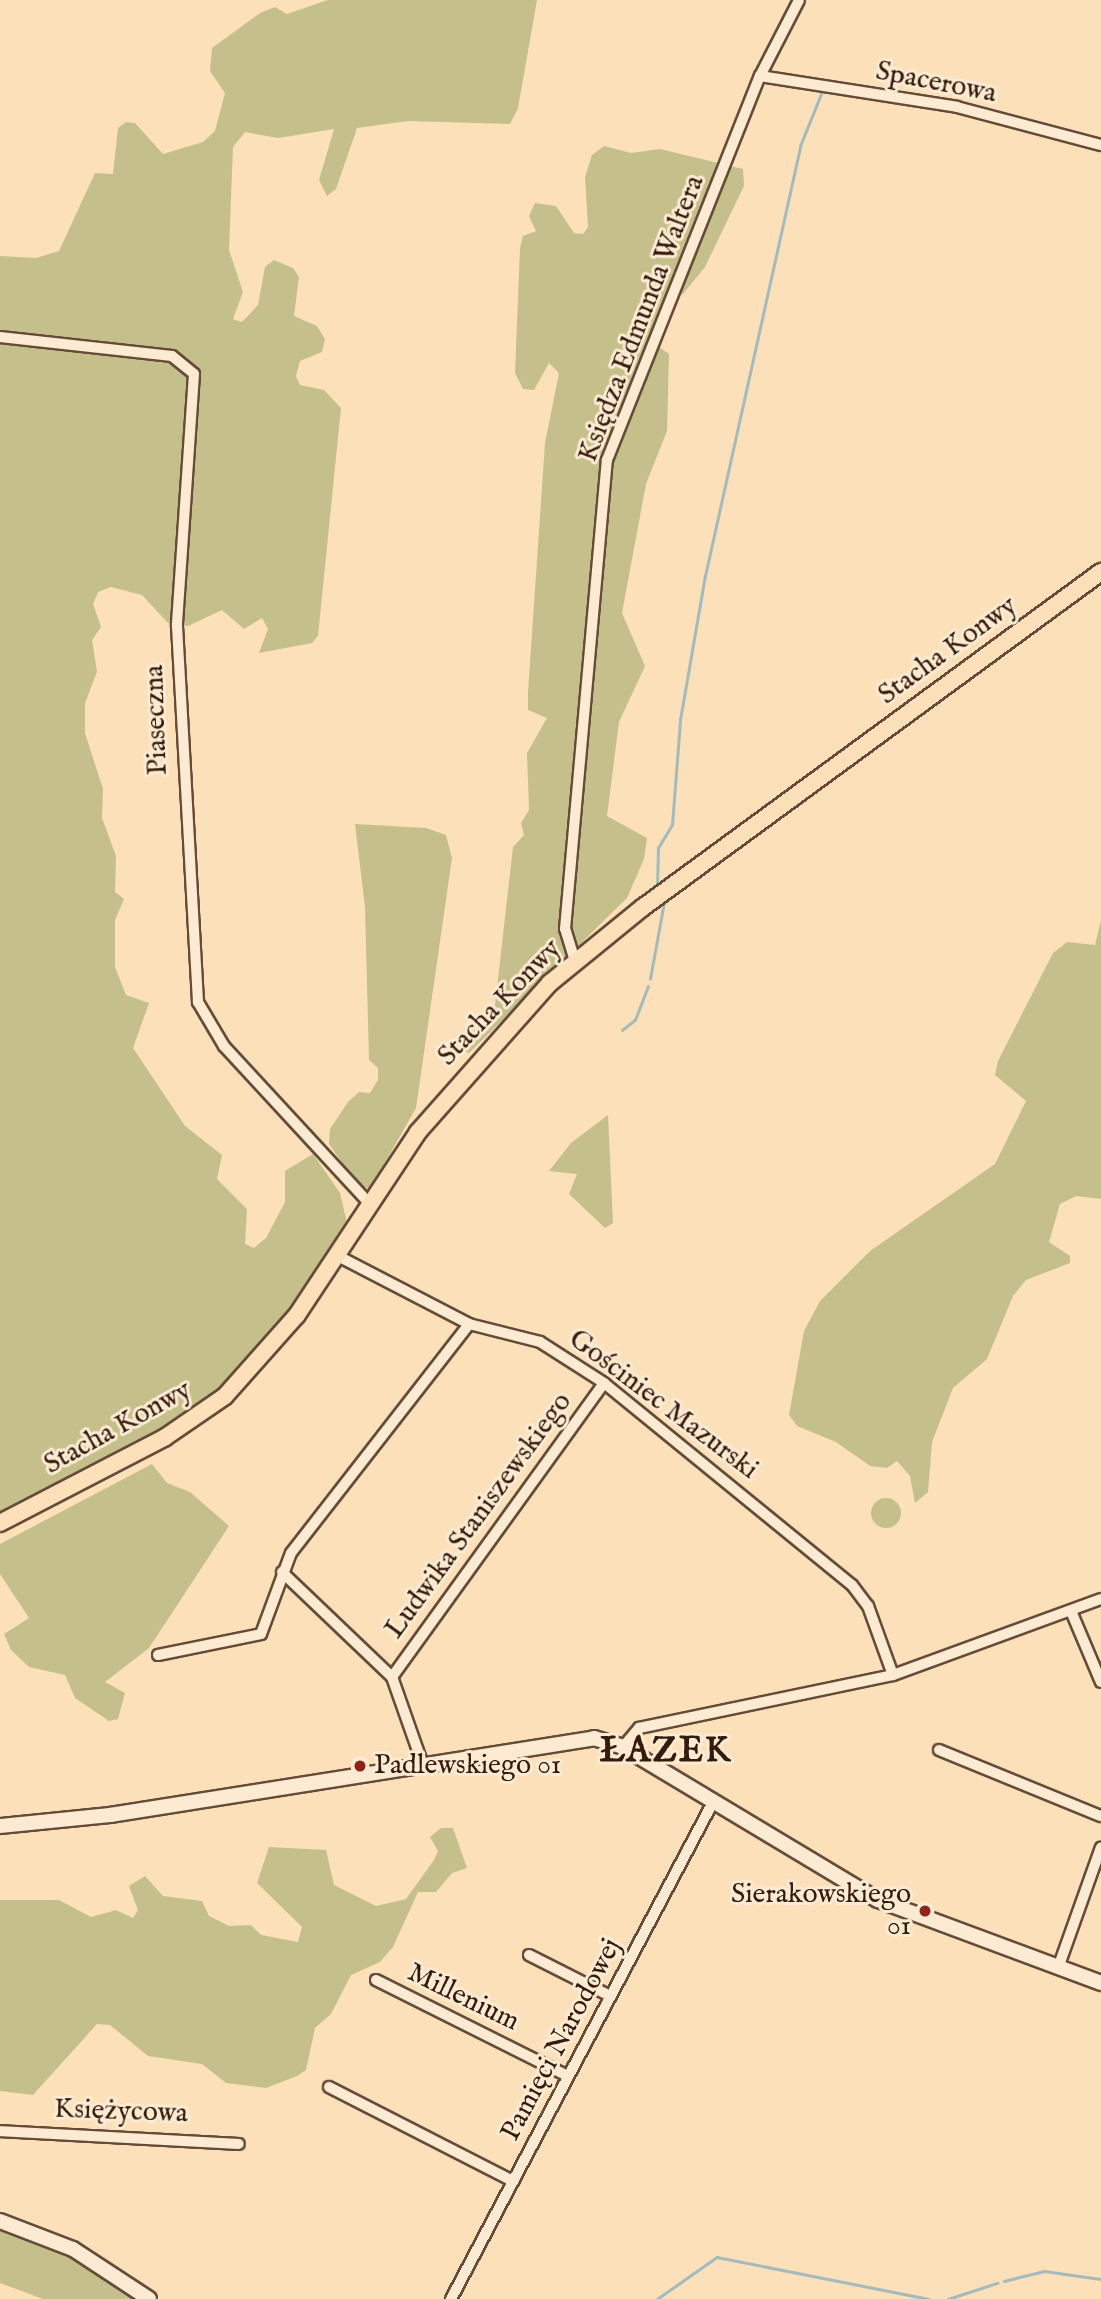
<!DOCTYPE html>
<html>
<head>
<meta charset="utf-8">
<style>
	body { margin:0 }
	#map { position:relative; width:1101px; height:2299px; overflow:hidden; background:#fbe0b9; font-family:"IM FELL English",serif }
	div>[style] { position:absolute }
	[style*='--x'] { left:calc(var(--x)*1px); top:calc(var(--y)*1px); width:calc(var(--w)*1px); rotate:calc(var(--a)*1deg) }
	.green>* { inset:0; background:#c5c08b }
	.round { border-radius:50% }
	.stream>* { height:2.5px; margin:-1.25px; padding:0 1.25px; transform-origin:1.25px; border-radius:1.25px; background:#a5babb }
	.roads { filter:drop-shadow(2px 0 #664c38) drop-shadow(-2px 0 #664c38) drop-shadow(0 2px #664c38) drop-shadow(0 -2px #664c38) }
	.street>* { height:10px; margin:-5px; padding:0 5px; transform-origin:5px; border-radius:5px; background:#fcebd2 }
	.secondary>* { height:14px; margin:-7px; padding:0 7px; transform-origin:7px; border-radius:7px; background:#fcebd2 }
	.primary>* { height:16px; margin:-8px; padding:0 8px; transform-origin:8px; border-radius:8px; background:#fbe0b9 }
	.dots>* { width:19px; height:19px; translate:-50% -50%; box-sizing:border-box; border:4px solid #fcebd2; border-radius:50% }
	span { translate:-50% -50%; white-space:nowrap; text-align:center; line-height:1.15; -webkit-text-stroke:6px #fcebd2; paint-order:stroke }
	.street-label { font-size:28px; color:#351b0d }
	.poi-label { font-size:28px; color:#351b0d }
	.left { translate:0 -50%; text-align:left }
	.right { translate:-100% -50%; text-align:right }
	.district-label { font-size:35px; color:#351b0d; font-weight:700; letter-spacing:2px }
</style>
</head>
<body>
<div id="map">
	<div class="green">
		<div style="clip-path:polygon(328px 0,537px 0,518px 108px,510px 124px,408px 121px,357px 128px,336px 189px,327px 196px,319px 180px,334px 129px,278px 138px,245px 132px,233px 147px,229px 250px,243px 292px,233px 319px,242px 322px,258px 305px,265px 267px,274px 260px,293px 268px,299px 277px,294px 316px,317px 326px,325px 339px,322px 352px,300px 361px,296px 376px,300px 385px,324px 390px,341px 408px,318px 636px,312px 643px,259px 653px,268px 629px,262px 618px,244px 629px,222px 610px,188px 626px,168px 623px,142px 595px,111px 587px,98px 592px,93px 604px,101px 627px,92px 640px,97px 672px,85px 703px,85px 733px,103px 789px,102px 818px,116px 856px,115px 892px,124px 899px,115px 920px,115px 967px,126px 995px,149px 1003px,133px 1048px,185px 1126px,222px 1155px,217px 1179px,247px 1209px,245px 1244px,254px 1248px,266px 1238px,285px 1202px,285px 1171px,313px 1154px,340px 1193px,347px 1223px,278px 1335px,205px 1404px,0 1515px,0 256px,36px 258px,59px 251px,95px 173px,113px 174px,118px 128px,126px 122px,135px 123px,163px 154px,203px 142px,215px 131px,225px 93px,210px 71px,212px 48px,260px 13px,275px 7px,287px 14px)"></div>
		<div style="clip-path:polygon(604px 146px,631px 153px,660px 149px,743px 169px,744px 186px,705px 267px,683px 294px,665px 298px,648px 339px,669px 354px,667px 431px,646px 484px,622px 613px,645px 666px,619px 722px,607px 816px,647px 838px,644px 859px,627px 898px,469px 1053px,460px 1050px,466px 1030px,494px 1014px,513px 847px,524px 835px,521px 823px,529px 810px,527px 753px,547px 718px,528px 710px,528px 692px,545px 443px,559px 373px,549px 363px,534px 390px,523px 389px,515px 373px,520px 248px,523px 236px,536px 231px,529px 216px,535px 203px,556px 206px,574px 233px,583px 234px,588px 227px,585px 177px,592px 155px)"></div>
		<div style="clip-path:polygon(355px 824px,426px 828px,446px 835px,452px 858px,416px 1108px,370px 1189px,357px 1184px,329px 1144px,330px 1129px,348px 1102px,359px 1092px,370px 1093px,378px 1080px,378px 1068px,369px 1060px,365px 907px)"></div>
		<div style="clip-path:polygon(1101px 920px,1101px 1199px,1076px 1196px,1060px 1204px,1049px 1242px,1070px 1256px,1070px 1263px,1026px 1280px,1013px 1296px,987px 1359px,953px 1388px,932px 1442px,928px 1492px,915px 1503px,910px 1476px,897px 1461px,887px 1468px,870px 1466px,836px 1442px,797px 1426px,789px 1415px,804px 1331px,820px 1301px,870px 1251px,995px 1164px,1026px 1101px,995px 1075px,998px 1061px,1053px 953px,1067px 942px,1095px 945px)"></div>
		<div style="clip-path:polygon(608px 1115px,613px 1223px,605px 1228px,569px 1194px,577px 1174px,549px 1171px,571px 1143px)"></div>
		<div style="clip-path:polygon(152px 1464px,167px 1483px,190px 1492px,229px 1526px,149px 1648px,105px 1682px,125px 1693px,118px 1719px,109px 1721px,75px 1698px,65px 1675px,29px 1667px,11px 1650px,4px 1634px,29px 1618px,0 1574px,0 1544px)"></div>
		<div class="round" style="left:871px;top:1498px;width:30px;height:30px"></div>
		<div style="clip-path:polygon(441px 1828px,453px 1828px,467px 1868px,452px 1873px,436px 1892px,418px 1892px,393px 1947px,380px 1962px,351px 1975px,331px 2014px,315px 2028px,306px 2070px,297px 2076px,266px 2088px,226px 2083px,202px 2064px,148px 2056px,110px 2025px,97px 2024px,33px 2095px,0 2091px,0 1900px,59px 1900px,91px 1917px,116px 1910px,133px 1918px,138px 1910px,129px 1886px,145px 1876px,163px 1896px,202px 1901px,209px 1916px,229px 1926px,251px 1925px,261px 1935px,298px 1942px,302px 1927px,257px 1883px,269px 1847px,326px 1850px,334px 1885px,376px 1906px,406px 1899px,434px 1860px,438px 1851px,430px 1837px)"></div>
		<div style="clip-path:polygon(0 2227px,79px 2260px,138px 2299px,43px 2299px,0 2283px)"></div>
	</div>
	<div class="stream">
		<div style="--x:657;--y:888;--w:40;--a:-88.6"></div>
		<div style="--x:658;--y:848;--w:27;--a:-59"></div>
		<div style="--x:672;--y:825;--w:105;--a:-85.6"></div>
		<div style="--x:680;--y:720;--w:146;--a:-80.2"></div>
		<div style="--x:705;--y:576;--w:440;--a:-77.5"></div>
		<div style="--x:800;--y:146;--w:56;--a:-68"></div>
		<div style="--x:650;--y:979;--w:78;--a:-79.7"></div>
		<div style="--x:622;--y:1030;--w:16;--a:-38"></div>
		<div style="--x:635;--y:1020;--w:36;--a:-69"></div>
		<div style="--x:1004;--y:2281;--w:41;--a:-14"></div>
		<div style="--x:1044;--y:2271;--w:58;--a:8"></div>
		<div style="--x:657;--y:2299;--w:73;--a:-35"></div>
		<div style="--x:717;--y:2257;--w:216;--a:11.2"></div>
		<div style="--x:948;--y:2299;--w:52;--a:-18.1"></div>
	</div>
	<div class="roads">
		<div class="street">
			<div style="--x:760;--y:76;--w:199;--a:8.9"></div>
			<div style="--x:957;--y:107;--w:149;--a:14.8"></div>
			<div style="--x:0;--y:337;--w:173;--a:6.3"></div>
			<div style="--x:172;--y:356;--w:28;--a:39"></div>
			<div style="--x:194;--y:374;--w:253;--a:93.9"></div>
			<div style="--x:177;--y:626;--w:377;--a:86.8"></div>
			<div style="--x:198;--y:1002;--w:51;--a:59.4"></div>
			<div style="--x:224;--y:1046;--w:214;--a:47.3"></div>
			<div style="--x:575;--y:961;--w:34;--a:-107"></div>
			<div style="--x:565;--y:929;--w:471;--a:-84.9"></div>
			<div style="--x:607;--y:460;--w:413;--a:-68.3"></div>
			<div style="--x:760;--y:76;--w:85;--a:-62.8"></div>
			<div style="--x:336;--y:1255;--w:150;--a:27.4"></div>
			<div style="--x:469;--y:1324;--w:73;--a:14.2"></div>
			<div style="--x:540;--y:1342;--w:76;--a:32.6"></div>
			<div style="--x:604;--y:1383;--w:320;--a:39.2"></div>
			<div style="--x:852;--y:1585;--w:26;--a:53"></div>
			<div style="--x:868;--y:1606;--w:73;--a:70.1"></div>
			<div style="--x:282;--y:1572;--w:152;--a:43.7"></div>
			<div style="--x:392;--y:1677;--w:90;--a:70.6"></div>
			<div style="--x:1071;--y:1611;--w:77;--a:67.1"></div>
			<div style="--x:158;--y:1655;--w:105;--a:-11.5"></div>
			<div style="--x:261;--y:1634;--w:86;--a:-69.7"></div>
			<div style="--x:291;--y:1553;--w:290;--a:-52.1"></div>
			<div style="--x:392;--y:1677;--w:362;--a:-54.2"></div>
			<div style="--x:623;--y:1747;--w:25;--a:-50"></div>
			<div style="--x:639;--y:1728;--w:259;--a:-11.8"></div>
			<div style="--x:893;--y:1675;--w:221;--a:-20.1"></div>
			<div style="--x:939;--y:1750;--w:175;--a:22.2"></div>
			<div style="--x:529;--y:1955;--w:91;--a:26.8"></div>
			<div style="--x:1058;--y:1968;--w:128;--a:-70.4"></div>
			<div style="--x:376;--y:1980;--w:215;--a:26.6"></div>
			<div style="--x:329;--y:2087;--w:207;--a:27.1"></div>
			<div style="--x:0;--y:2131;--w:239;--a:3.1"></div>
			<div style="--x:451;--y:2299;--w:562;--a:-62.2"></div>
		</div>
		<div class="secondary">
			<div style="--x:0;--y:1826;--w:111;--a:-5.7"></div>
			<div style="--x:110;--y:1815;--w:490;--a:-9"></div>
			<div style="--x:594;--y:1738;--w:30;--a:17"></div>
			<div style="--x:623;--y:1747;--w:297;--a:31"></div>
			<div style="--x:878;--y:1900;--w:238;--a:20.4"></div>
			<div style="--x:0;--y:2221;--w:78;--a:21"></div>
			<div style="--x:73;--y:2249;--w:91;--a:33.3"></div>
		</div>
		<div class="primary">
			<div style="--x:0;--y:1523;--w:185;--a:-27.4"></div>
			<div style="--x:164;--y:1438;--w:74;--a:-34.5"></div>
			<div style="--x:225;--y:1396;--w:108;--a:-48.4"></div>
			<div style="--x:297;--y:1315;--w:219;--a:-56.5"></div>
			<div style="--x:418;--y:1132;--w:199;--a:-48.5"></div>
			<div style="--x:550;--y:983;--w:119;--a:-39.2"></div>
			<div style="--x:642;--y:908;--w:569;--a:-36.21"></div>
		</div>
	</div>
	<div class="dots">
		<div style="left:360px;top:1766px;background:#8f2418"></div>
		<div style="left:925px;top:1911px;background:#8f2418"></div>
	</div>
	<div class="street-label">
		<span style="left:936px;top:83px;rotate:11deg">Spacerowa</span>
		<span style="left:642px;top:319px;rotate:-69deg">Księdza Edmunda Waltera</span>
		<span style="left:948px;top:651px;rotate:-36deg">Stacha Konwy</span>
		<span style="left:157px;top:720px;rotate:-92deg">Piaseczna</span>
		<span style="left:500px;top:1003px;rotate:-46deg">Stacha Konwy</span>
		<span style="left:663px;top:1405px;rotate:37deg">Gościniec Mazurski</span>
		<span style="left:118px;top:1428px;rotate:-29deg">Stacha Konwy</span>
		<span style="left:479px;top:1516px;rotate:-54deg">Ludwika Staniszewskiego</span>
		<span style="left:463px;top:1998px;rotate:26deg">Millenium</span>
		<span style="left:562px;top:2040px;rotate:-62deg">Pamięci Narodowej</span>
		<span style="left:121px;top:2112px;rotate:2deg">Księżycowa</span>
	</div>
	<div class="poi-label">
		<span class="left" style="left:374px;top:1766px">Padlewskiego 01</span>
		<span class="right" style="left:911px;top:1911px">Sierakowskiego<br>01</span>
	</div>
	<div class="district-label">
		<span style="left:666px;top:1752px">ŁAZEK</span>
	</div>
</div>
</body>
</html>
